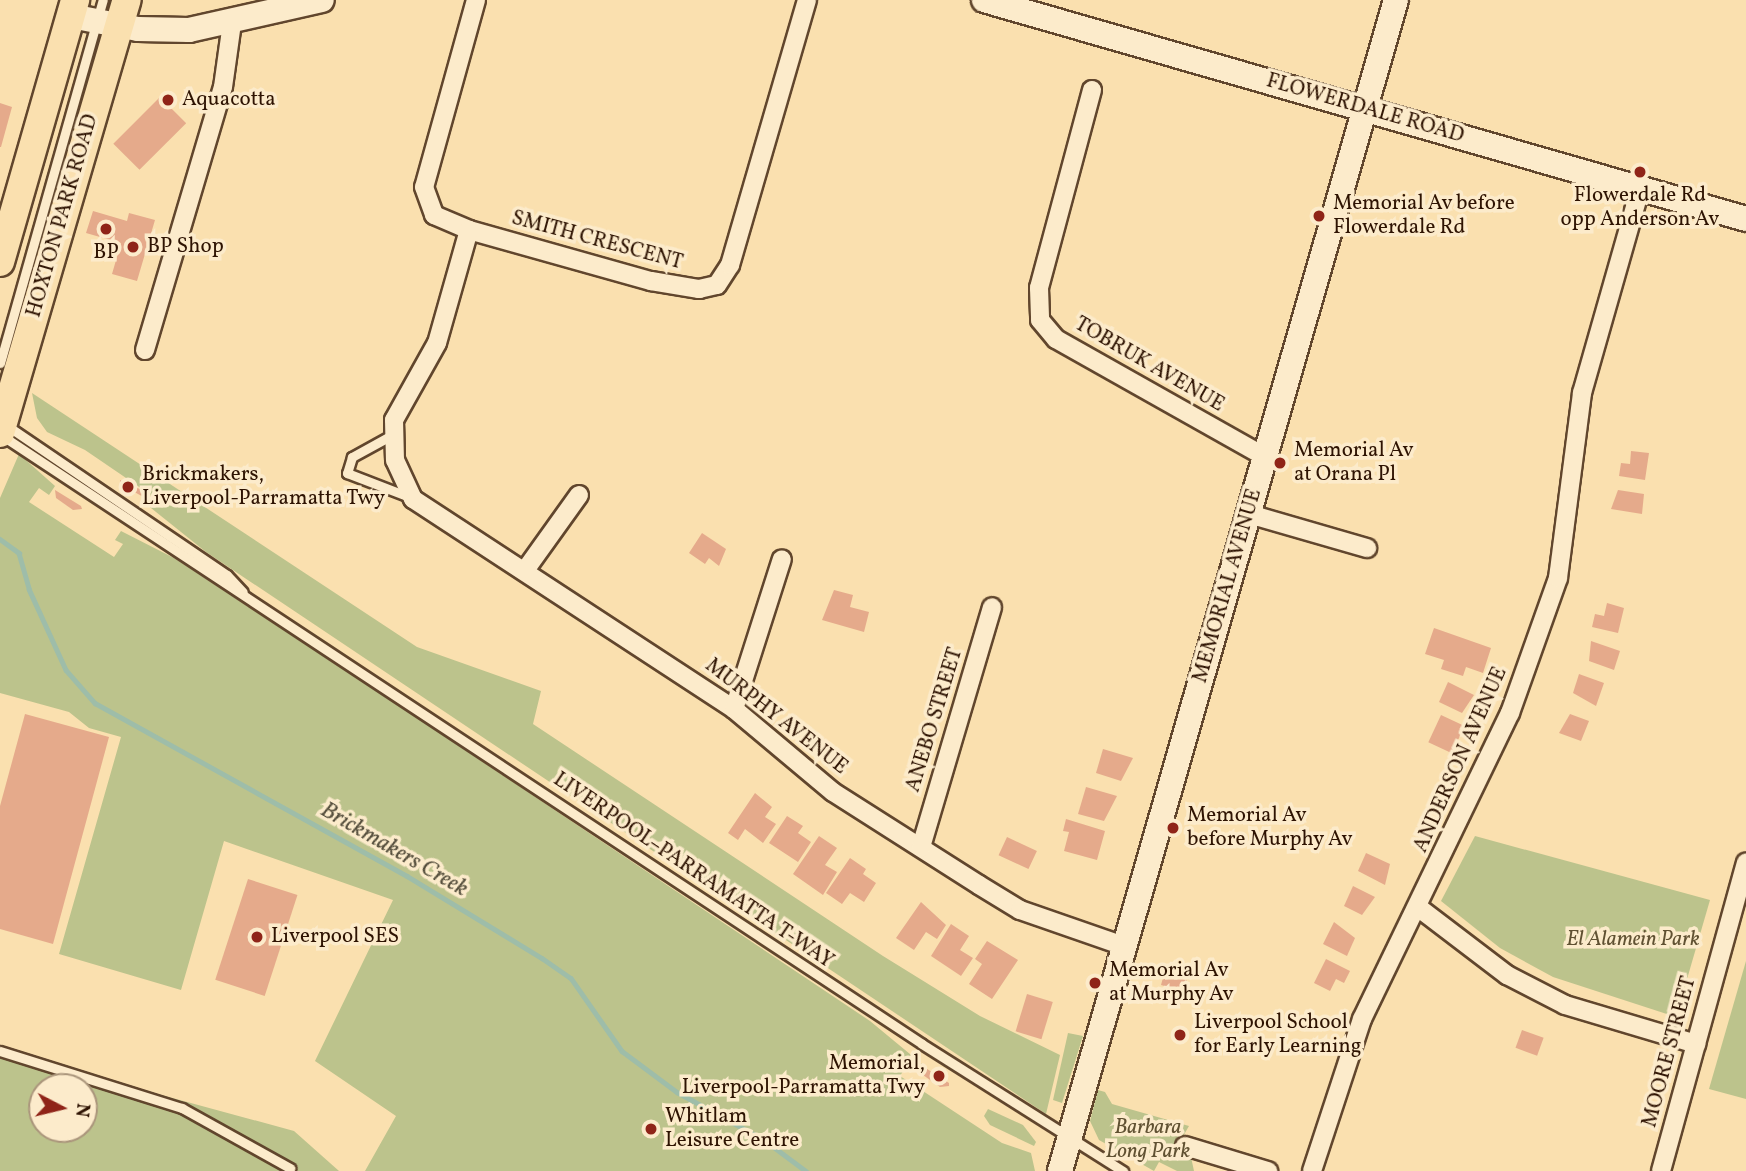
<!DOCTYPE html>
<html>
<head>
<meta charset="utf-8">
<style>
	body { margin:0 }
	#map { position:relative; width:1746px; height:1171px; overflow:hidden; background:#fae0af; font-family:Vollkorn,serif }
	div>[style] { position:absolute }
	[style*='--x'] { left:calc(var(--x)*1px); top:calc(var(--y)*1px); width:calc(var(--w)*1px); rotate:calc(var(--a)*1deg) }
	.green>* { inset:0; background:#bcc38c }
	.stream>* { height:4.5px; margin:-2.25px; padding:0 2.25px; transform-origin:2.25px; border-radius:2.25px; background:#9ebda9 }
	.building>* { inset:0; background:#e5aa8b; transform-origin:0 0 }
	.roads { filter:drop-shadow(2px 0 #61462d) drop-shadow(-2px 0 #61462d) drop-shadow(0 2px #61462d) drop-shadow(0 -2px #61462d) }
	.lane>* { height:9px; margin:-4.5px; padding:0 4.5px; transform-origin:4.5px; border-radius:4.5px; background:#fcebcb }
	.street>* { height:18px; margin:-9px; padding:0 9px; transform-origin:9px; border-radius:9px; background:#fcebcb }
	.secondary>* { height:24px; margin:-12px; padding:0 12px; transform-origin:12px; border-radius:12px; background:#fcebcb }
	.primary>* { height:28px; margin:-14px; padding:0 14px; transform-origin:14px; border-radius:14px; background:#fae0af }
	.dots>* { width:19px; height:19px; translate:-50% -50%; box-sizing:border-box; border:4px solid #fcebcb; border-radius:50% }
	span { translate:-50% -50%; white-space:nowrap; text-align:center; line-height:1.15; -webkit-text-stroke:7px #fcebcb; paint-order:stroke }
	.poi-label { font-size:21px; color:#2e1302 }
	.left { translate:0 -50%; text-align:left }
	.right { translate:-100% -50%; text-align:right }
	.street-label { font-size:21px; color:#2e1302 }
	.park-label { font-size:21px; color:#605132; font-style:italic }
	.water-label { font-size:23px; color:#554e3c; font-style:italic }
	.north { position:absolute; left:28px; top:1073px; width:70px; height:70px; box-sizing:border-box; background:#fcebcb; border:2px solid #aa957b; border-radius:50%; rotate:97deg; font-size:19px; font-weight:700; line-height:28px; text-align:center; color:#2e1302 }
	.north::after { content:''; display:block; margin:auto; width:24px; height:32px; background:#8f2418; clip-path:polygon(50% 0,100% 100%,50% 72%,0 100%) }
</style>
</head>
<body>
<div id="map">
	<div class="green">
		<div style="clip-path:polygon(32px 393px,417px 647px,541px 691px,533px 724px,883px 956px,980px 1016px,1060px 1055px,1046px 1114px,206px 552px,146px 504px,151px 495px,85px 450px,47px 432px,37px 418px)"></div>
		<div style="clip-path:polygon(19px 454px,55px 486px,49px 495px,39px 488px,29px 502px,114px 557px,123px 544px,115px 540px,121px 531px,174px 558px,432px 728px,870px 1021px,922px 1064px,917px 1072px,907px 1065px,900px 1076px,1002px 1143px,1031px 1153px,1035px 1171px,365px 1171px,396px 1116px,315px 1061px,393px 900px,224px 841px,181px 990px,59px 954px,121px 737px,89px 728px,69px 712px,0 693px,0 498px)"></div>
		<div style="clip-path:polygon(1475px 836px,1710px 900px,1676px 1017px,1553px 977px,1500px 948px,1441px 901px)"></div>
		<div style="clip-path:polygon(1746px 961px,1746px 1099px,1709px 1089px)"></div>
		<div style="clip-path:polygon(1068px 1033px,1083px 1036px,1062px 1103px,1053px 1100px)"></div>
		<div style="clip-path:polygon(evenodd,0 1051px,294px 1131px,339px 1171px,0 1171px,0 1051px,42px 1087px,84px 1087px,84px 1129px,42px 1129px,42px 1087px)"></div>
		<div style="clip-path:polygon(1098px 1090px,1105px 1092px,1112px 1104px,1189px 1126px,1175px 1150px,1191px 1157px,1194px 1171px,1177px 1171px,1159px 1162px,1154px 1171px,1099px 1140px,1090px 1121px)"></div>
		<div style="clip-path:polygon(988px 1109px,1023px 1125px,1036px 1142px,1034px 1146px,990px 1125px,984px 1116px)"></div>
	</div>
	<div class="stream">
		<div style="--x:0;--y:539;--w:24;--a:36"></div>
		<div style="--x:19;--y:553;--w:37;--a:74"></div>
		<div style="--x:29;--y:589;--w:89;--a:65.4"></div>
		<div style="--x:66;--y:670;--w:44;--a:48.7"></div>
		<div style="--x:95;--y:703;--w:357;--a:29"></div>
		<div style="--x:407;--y:876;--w:158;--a:31.3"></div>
		<div style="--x:542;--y:958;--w:35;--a:35"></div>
		<div style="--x:571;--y:978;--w:89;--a:55.1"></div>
		<div style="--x:622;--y:1051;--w:69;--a:36.7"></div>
		<div style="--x:677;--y:1092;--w:98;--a:28.7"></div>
		<div style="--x:763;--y:1139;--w:54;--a:36.7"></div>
	</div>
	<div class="building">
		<div style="left:160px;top:97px;width:37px;height:66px;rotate:45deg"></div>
		<div style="clip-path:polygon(0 103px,12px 107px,1px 147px,0 147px)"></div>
		<div style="clip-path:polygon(93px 211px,127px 221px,129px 213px,155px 220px,137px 281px,112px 274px,121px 243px,86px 233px)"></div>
		<div style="clip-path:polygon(1631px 451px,1649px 453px,1645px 480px,1619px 476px,1621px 463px,1630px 464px)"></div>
		<div style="clip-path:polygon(120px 480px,144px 491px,147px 499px,120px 484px)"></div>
		<div style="clip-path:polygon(55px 490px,81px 506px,82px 509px,73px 510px,56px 498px)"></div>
		<div style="clip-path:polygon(1618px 490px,1644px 494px,1642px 514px,1611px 509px)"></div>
		<div style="clip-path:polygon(702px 533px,726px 549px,719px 566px,709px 558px,705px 564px,689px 553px)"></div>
		<div style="clip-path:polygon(834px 590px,853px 595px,850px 607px,869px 612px,864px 632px,822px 620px)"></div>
		<div style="clip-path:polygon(1607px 603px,1624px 608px,1618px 633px,1592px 627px,1595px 614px,1604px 616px)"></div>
		<div style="clip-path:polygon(1434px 628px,1491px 648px,1483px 673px,1466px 667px,1463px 676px,1441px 669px,1444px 660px,1425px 654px)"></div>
		<div style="clip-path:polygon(1591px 641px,1620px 651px,1614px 670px,1589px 661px)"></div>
		<div style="clip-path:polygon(1579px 674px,1604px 683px,1596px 706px,1573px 693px)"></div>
		<div style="clip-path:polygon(1448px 682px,1474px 695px,1462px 713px,1439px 702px)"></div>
		<div style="clip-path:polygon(25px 714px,109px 737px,53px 944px,0 929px,0 806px)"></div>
		<div style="clip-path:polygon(1570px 714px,1589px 721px,1581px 741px,1559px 733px)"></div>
		<div style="left:1441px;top:715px;width:26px;height:30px;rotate:25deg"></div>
		<div style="clip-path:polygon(1103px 749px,1133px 758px,1121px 781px,1096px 773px)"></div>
		<div style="clip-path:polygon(1086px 787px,1117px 796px,1104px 821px,1078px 814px)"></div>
		<div style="clip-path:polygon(755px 793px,772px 807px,765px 817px,776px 824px,763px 843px,745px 829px,738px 840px,728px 833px)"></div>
		<div style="clip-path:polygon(787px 816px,803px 826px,798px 833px,811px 842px,798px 862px,769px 843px)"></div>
		<div style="clip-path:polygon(1066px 819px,1105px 831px,1097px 860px,1064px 851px,1069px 832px,1063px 831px)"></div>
		<div style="clip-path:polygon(819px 836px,837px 848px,825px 865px,837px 872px,823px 895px,793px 874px)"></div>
		<div style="left:1007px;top:837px;width:33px;height:20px;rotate:25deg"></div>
		<div style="clip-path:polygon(1366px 853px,1390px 864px,1385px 885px,1358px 871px)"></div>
		<div style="clip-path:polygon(850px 858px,866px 869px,863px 874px,876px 883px,864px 902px,850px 893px,842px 904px,826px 893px)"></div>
		<div style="left:248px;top:879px;width:52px;height:106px;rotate:18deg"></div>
		<div style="clip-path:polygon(1353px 886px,1375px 897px,1362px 915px,1344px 906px)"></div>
		<div style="clip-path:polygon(921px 902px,946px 925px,937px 939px,926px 932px,914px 950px,896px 938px)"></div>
		<div style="clip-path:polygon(1334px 922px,1355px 938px,1347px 956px,1323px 944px)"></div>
		<div style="clip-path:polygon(951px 924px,969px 936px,960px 950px,973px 958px,961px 976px,931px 956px)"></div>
		<div style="clip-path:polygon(987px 941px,1018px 960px,992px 999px,969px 984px,982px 964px,975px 959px)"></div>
		<div style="clip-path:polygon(1326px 959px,1350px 971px,1344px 983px,1336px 979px,1330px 991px,1314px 983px)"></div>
		<div style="clip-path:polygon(1164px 974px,1187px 980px,1180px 1005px,1164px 1001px,1168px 987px,1161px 985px)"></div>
		<div style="left:1027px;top:994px;width:27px;height:39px;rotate:17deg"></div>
		<div style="left:1522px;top:1030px;width:23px;height:19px;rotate:20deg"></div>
		<div style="clip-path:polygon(924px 1067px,949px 1083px,949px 1086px,940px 1087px,923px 1075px)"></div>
	</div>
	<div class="roads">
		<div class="lane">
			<div style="--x:0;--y:363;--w:377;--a:-74.2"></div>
			<div style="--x:6;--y:425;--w:267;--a:34.2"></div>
			<div style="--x:227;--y:575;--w:23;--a:47"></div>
			<div style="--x:1;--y:435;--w:1104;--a:33.47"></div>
			<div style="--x:922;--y:1044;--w:238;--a:32.3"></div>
			<div style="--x:392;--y:435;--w:46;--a:151.2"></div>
			<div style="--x:352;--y:457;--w:17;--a:107"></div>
			<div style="--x:347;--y:473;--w:70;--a:21"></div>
			<div style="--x:0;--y:1051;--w:191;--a:17.4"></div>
			<div style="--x:182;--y:1108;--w:124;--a:29.1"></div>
		</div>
		<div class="street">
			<div style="--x:476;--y:0;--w:194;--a:105.5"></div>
			<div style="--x:424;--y:187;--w:30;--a:70"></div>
			<div style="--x:434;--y:215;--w:38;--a:23"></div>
			<div style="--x:469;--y:230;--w:189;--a:15.7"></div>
			<div style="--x:651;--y:281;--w:49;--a:9.5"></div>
			<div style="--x:699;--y:289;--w:18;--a:-13"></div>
			<div style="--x:717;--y:285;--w:24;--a:-57"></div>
			<div style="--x:730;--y:265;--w:276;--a:-73.8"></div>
			<div style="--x:1092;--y:90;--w:205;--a:105"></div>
			<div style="--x:1039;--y:288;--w:32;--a:88"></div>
			<div style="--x:1040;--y:320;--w:25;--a:50"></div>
			<div style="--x:1056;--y:339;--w:240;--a:29.4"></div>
			<div style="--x:469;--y:230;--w:117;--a:105.8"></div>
			<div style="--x:437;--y:343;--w:88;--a:119.2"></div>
			<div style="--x:394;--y:420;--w:40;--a:88.6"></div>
			<div style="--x:395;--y:460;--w:43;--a:65.2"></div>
			<div style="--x:413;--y:499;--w:384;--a:33.2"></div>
			<div style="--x:734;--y:709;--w:129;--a:40"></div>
			<div style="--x:833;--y:792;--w:173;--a:32.5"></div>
			<div style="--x:979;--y:885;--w:48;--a:31.4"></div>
			<div style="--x:1020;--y:910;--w:110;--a:19.1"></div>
			<div style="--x:145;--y:350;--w:274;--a:-73.5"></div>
			<div style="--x:223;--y:87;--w:65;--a:-82"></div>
			<div style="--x:1249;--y:514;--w:123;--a:16.1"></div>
			<div style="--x:526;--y:569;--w:91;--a:-54.4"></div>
			<div style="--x:734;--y:709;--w:157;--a:-72.3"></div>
			<div style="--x:921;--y:847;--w:250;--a:-73.5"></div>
			<div style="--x:1419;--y:908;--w:111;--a:37.3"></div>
			<div style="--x:1507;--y:975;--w:65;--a:27.3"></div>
			<div style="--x:1565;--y:1005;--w:137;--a:16.6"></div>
			<div style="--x:1185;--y:1146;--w:87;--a:16.8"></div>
			<div style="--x:1312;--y:1171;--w:160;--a:-71.8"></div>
			<div style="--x:1362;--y:1019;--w:340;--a:-64.2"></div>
			<div style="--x:1510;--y:713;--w:143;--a:-70.4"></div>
			<div style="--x:1558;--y:578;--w:187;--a:-82.6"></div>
			<div style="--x:1582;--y:393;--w:212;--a:-74.1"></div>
			<div style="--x:1661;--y:1171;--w:320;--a:-74.6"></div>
		</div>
		<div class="secondary">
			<div style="--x:984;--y:0;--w:793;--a:16.03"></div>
			<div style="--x:71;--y:16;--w:68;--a:11"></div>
			<div style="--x:138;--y:29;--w:51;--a:1.1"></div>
			<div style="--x:189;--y:30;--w:136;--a:-12.7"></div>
			<div style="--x:1060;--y:1171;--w:1218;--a:-73.99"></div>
		</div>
		<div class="primary">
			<div style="--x:0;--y:262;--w:273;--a:-74"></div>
			<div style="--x:0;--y:433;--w:451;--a:-73.7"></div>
		</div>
	</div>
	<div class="dots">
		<div style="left:168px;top:100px;background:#8f2418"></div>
		<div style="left:1640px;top:172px;background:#8f2418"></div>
		<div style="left:1319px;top:216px;background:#8f2418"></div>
		<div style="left:106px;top:229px;background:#8f2418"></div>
		<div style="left:133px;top:247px;background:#8f2418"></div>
		<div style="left:1280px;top:463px;background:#8f2418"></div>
		<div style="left:128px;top:487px;background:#8f2418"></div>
		<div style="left:1173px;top:828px;background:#8f2418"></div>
		<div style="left:257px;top:937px;background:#8f2418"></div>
		<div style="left:1095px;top:983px;background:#8f2418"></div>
		<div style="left:1180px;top:1035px;background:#8f2418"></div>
		<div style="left:939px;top:1076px;background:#8f2418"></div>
		<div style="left:651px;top:1129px;background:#8f2418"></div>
	</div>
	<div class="poi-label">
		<span class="left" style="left:182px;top:100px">Aquacotta</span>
		<span style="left:1640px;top:208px">Flowerdale Rd<br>opp Anderson Av</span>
		<span class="left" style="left:1333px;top:216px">Memorial Av before<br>Flowerdale Rd</span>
		<span class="left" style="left:147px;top:247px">BP Shop</span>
		<span style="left:106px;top:253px">BP</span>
		<span class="left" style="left:1294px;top:463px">Memorial Av<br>at Orana Pl</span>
		<span class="left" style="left:142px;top:487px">Brickmakers,<br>Liverpool-Parramatta Twy</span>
		<span class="left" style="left:1187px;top:828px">Memorial Av<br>before Murphy Av</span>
		<span class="left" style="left:271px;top:937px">Liverpool SES</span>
		<span class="left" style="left:1109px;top:983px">Memorial Av<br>at Murphy Av</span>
		<span class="left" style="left:1194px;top:1035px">Liverpool School<br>for Early Learning</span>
		<span class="right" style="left:925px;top:1076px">Memorial,<br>Liverpool-Parramatta Twy</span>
		<span class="left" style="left:665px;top:1129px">Whitlam<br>Leisure Centre</span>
	</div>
	<div class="street-label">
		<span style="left:1365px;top:109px;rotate:16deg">FLOWERDALE ROAD</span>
		<span style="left:63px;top:216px;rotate:-74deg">HOXTON PARK ROAD</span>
		<span style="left:597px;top:241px;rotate:15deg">SMITH CRESCENT</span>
		<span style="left:1149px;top:365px;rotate:30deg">TOBRUK AVENUE</span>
		<span style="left:1228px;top:586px;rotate:-74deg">MEMORIAL AVENUE</span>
		<span style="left:776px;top:717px;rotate:38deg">MURPHY AVENUE</span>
		<span style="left:935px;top:720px;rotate:-73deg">ANEBO STREET</span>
		<span style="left:1461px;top:760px;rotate:-66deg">ANDERSON AVENUE</span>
		<span style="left:693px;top:871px;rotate:34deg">LIVERPOOL–PARRAMATTA T-WAY</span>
		<span style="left:1670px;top:1052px;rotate:-75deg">MOORE STREET</span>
	</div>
	<div class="park-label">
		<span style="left:1633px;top:940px">El Alamein Park</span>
		<span style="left:1148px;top:1140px">Barbara<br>Long Park</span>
	</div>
	<div class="water-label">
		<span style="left:394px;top:850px;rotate:30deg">Brickmakers Creek</span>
	</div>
	<div class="north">N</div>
</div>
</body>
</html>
